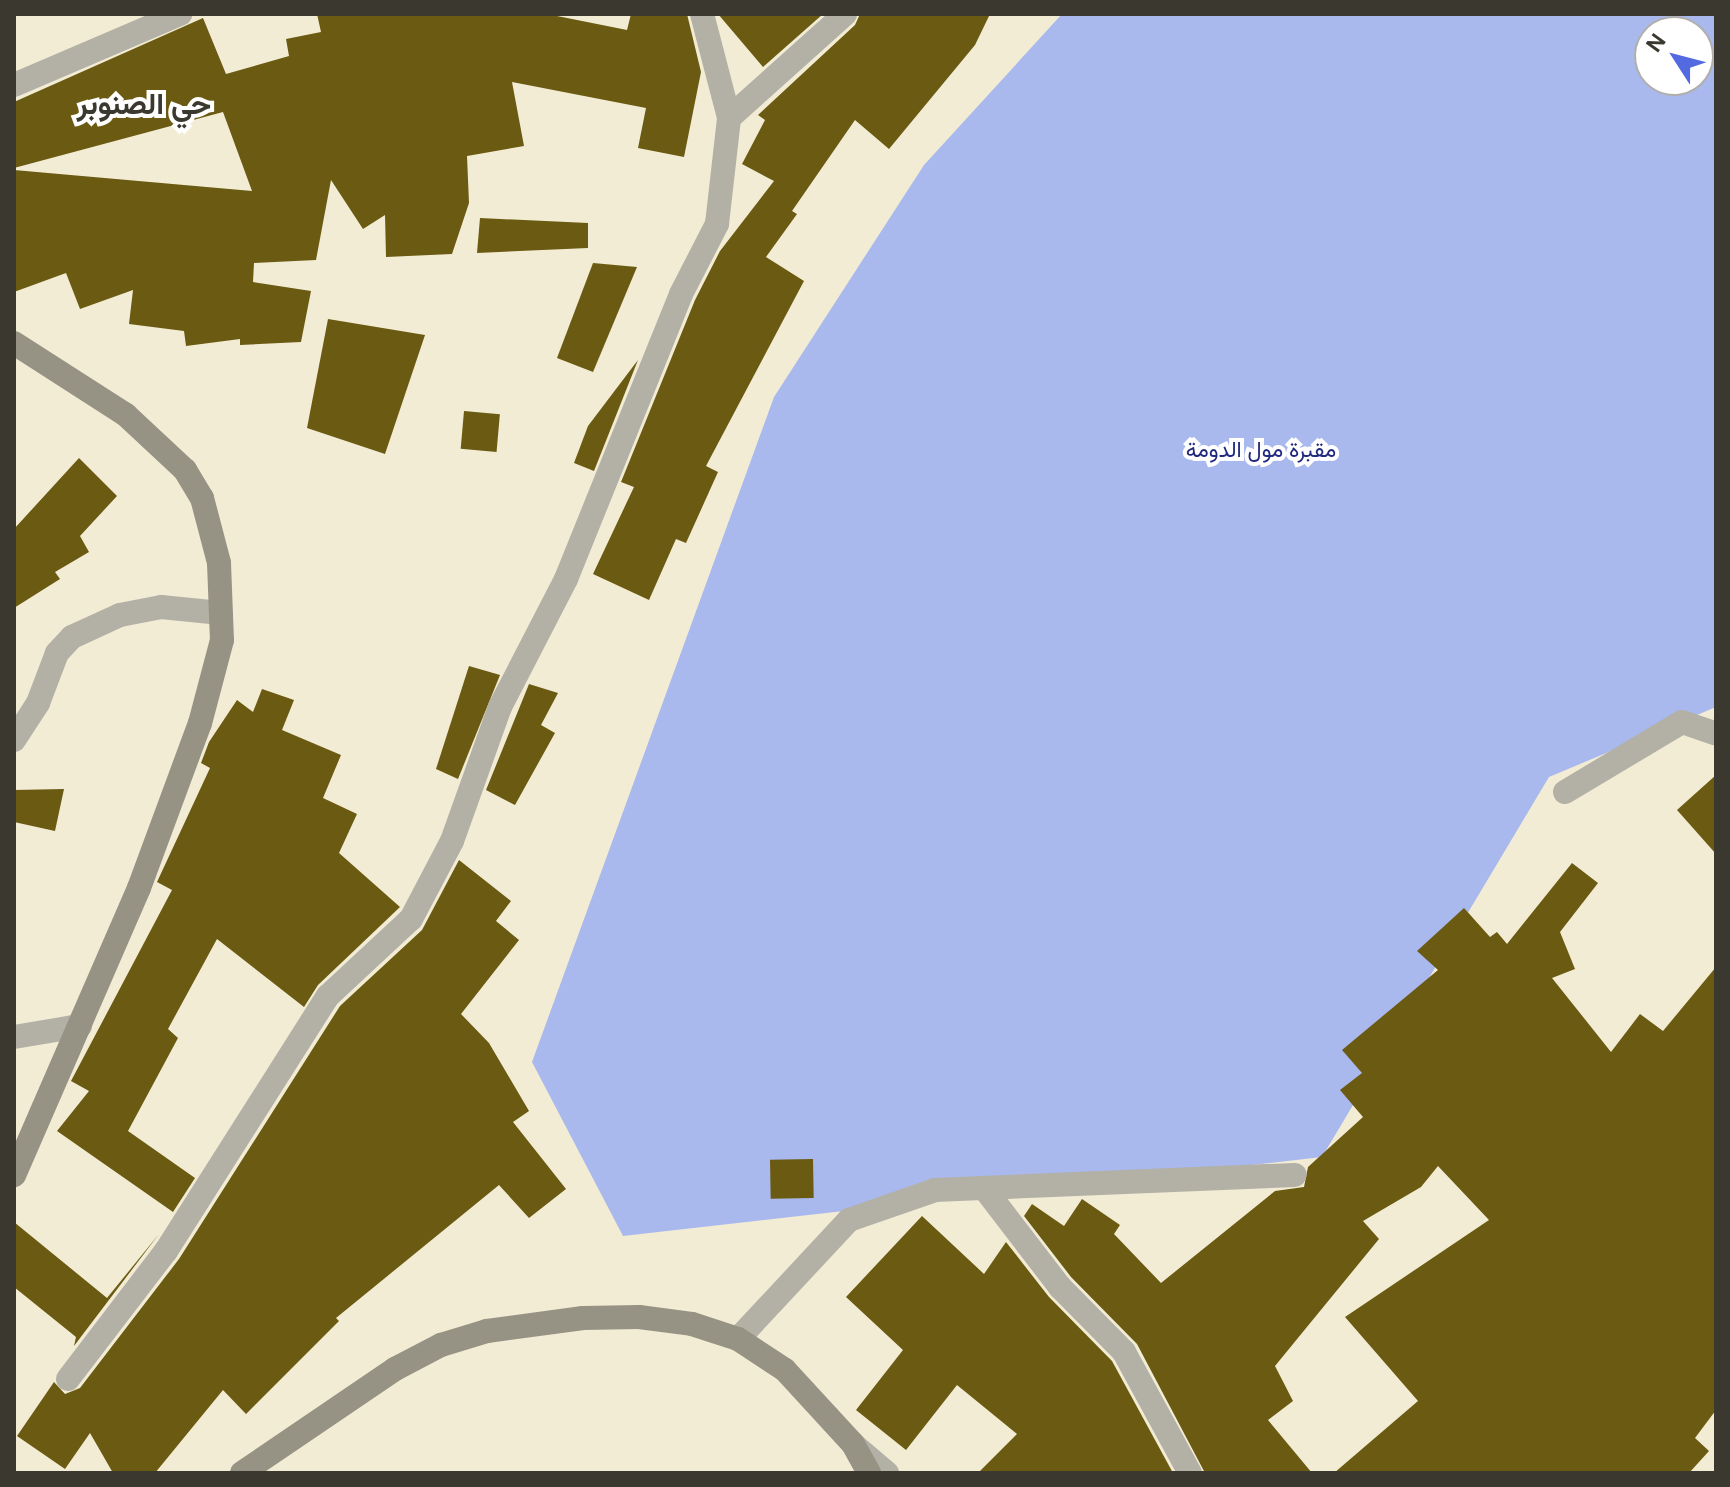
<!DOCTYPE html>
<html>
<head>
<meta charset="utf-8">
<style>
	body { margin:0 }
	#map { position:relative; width:1730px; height:1487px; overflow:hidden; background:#f2ecd4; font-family:"DM Sans",Vazirmatn,sans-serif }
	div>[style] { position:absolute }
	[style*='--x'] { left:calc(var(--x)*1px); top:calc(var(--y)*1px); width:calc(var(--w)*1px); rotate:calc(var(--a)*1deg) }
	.green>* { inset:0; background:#a9b9ed }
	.building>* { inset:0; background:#6b5a11; transform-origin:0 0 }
	.street>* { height:24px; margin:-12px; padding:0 12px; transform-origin:12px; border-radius:12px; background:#b3b0a6 }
	.secondary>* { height:24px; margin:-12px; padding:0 12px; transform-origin:12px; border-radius:12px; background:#979384 }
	span { translate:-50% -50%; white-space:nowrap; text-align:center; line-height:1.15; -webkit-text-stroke:8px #fff; paint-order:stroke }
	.park-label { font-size:22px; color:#20297e }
	.district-label { font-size:30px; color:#3b382f; font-weight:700 }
	.frame { position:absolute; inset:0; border:16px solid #3b382f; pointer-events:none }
	.north { position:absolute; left:1634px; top:16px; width:80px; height:80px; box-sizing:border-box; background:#fff; border:2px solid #b1afac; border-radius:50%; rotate:306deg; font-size:22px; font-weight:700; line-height:32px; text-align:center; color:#3b382f }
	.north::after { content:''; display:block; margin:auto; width:28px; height:36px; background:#546ae0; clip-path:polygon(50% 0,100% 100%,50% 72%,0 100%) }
</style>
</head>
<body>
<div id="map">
	<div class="green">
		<div style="clip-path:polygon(evenodd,1062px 14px,1716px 14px,1716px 707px,1549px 777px,1322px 1157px,623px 1236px,532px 1062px,774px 397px,924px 165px,1062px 14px,1650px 32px,1698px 32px,1698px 80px,1650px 80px,1650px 32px)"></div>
	</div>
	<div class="building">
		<div style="clip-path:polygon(317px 14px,547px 14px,627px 30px,631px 14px,687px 14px,701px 72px,684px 157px,638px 148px,646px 108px,512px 82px,524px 146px,467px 156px,469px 203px,452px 254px,386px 257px,385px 215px,363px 229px,331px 180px,316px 260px,254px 263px,253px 282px,311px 291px,301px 342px,240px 345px,240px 339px,186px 346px,184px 331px,129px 324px,133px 290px,80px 309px,66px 273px,14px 292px,14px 170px,252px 191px,223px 112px,14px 168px,14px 102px,203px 18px,226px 74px,289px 56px,286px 39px,321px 32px)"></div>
		<div style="clip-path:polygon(718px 14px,823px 14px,763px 67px)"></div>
		<div style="clip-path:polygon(860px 14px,990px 14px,975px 45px,889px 149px,855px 120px,792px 211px,797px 214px,766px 257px,804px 281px,706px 466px,718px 472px,686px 543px,676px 539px,649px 600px,593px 574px,634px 487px,621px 482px,695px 300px,720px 251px,774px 181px,742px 164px,765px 120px,758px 115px,855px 25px)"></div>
		<div style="clip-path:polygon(480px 218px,588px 223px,588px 248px,477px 253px)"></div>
		<div style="clip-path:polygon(593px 263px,637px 267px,593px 372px,557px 358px)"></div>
		<div style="clip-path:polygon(328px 319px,425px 335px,385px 454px,307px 428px)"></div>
		<div style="clip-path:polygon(638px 360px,594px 471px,574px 463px,588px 426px)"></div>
		<div style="left:464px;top:411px;width:36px;height:38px;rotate:5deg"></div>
		<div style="clip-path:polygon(79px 458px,117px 496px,80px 536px,89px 552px,55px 572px,60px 579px,14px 608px,14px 529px)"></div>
		<div style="clip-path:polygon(469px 666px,500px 675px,458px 779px,436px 769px)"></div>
		<div style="clip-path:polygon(529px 684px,558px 693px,541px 725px,555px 733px,515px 805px,486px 790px)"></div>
		<div style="clip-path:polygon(262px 689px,294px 700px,282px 730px,341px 755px,323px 798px,357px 814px,339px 853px,400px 907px,318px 985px,304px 1007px,217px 939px,168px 1029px,178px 1038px,128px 1131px,195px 1178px,173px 1212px,57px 1131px,89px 1091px,71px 1081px,172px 890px,157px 882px,210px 768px,201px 763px,209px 742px,237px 700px,253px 712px)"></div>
		<div style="clip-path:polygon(1716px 775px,1716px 854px,1677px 810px)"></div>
		<div style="clip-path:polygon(64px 789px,55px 831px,14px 822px,14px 790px)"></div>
		<div style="clip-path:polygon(459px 860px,511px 901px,496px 921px,519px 940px,461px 1014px,489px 1043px,529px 1111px,513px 1122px,566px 1189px,529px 1218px,499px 1185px,336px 1318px,339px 1321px,246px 1414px,223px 1390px,155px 1473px,113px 1473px,90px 1433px,65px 1469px,17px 1436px,54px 1382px,65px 1394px,80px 1388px,179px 1259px,340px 1006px,422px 930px)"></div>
		<div style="clip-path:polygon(1572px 863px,1598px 883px,1560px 932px,1575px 969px,1552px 978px,1611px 1052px,1640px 1014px,1663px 1031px,1716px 967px,1716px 1410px,1695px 1438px,1709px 1451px,1689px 1473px,1334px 1473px,1418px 1401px,1345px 1317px,1489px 1220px,1438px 1166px,1421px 1187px,1363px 1221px,1379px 1239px,1275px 1366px,1293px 1401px,1268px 1420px,1312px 1473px,1205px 1473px,1137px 1344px,1071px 1277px,1024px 1216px,1032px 1204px,1064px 1226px,1082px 1199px,1120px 1225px,1114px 1234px,1161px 1283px,1275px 1191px,1304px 1187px,1308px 1167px,1363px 1117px,1340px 1090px,1362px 1073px,1342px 1050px,1438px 970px,1417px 951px,1464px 908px,1490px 937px,1497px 932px,1507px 944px)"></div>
		<div style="left:813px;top:1159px;width:39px;height:43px;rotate:89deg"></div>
		<div style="clip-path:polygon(922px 1216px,984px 1274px,1006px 1242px,1049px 1297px,1112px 1361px,1173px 1473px,978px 1473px,1017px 1434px,957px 1385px,906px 1450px,856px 1410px,903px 1350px,846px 1297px)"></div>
		<div style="clip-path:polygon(14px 1222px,107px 1298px,159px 1234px,74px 1346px,76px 1337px,14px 1287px)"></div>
	</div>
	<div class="street">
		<div style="--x:702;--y:14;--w:107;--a:75.4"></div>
		<div style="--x:14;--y:85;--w:181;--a:-23.2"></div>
		<div style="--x:14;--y:740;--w:44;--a:-57"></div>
		<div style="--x:38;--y:703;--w:53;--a:-69.2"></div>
		<div style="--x:57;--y:653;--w:22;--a:-47"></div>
		<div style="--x:72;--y:637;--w:53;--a:-24.6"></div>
		<div style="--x:120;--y:615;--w:42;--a:-11"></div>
		<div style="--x:161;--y:607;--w:60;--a:5.7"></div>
		<div style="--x:1565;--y:792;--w:136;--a:-30.9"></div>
		<div style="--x:1682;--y:722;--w:36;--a:19"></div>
		<div style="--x:14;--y:1037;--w:67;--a:-9.5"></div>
		<div style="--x:984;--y:1188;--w:125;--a:52.5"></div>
		<div style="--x:1060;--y:1287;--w:91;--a:45.4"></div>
		<div style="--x:1124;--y:1352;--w:138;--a:61.4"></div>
		<div style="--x:738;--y:1339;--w:163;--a:-47"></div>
		<div style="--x:849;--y:1220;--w:91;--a:-19.2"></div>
		<div style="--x:935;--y:1190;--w:360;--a:-2.4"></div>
		<div style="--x:68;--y:1379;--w:161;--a:-52.6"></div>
		<div style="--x:166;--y:1251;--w:302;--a:-57.6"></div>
		<div style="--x:328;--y:996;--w:113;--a:-42.9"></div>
		<div style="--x:411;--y:919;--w:88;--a:-62.3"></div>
		<div style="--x:452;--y:841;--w:142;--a:-70.3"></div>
		<div style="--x:500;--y:707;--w:144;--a:-62.7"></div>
		<div style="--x:566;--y:579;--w:307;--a:-68"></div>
		<div style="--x:681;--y:294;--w:79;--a:-62.8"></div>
		<div style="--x:717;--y:224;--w:107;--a:-83.5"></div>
		<div style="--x:729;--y:118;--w:156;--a:-41.9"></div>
		<div style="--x:855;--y:1446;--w:42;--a:40.2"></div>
	</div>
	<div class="secondary">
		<div style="--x:14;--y:343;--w:133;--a:32.7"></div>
		<div style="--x:126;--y:415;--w:81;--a:43"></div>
		<div style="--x:185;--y:470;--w:33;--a:59"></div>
		<div style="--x:202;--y:498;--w:67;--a:75.3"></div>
		<div style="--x:219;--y:563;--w:77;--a:87.8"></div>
		<div style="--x:222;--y:640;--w:86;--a:104.8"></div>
		<div style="--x:200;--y:723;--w:176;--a:110.3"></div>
		<div style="--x:139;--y:888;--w:313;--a:113.5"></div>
		<div style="--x:242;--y:1473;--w:185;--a:-34.2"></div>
		<div style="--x:395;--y:1369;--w:52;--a:-27.6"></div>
		<div style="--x:441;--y:1345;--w:48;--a:-16.9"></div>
		<div style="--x:487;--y:1331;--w:97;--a:-7.7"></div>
		<div style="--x:583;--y:1318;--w:56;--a:-1"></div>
		<div style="--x:639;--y:1317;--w:53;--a:7.5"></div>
		<div style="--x:692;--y:1324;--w:48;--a:18.1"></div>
		<div style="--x:738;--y:1339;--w:56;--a:33.4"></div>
		<div style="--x:785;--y:1370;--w:100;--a:47.4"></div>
		<div style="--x:853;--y:1444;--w:33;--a:61"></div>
	</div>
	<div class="park-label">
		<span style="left:1261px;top:450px">مقبرة مول الدومة</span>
	</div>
	<div class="district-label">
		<span style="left:144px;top:104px">حي الصنوبر</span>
	</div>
	<div class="frame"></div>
	<div class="north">N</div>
</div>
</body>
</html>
